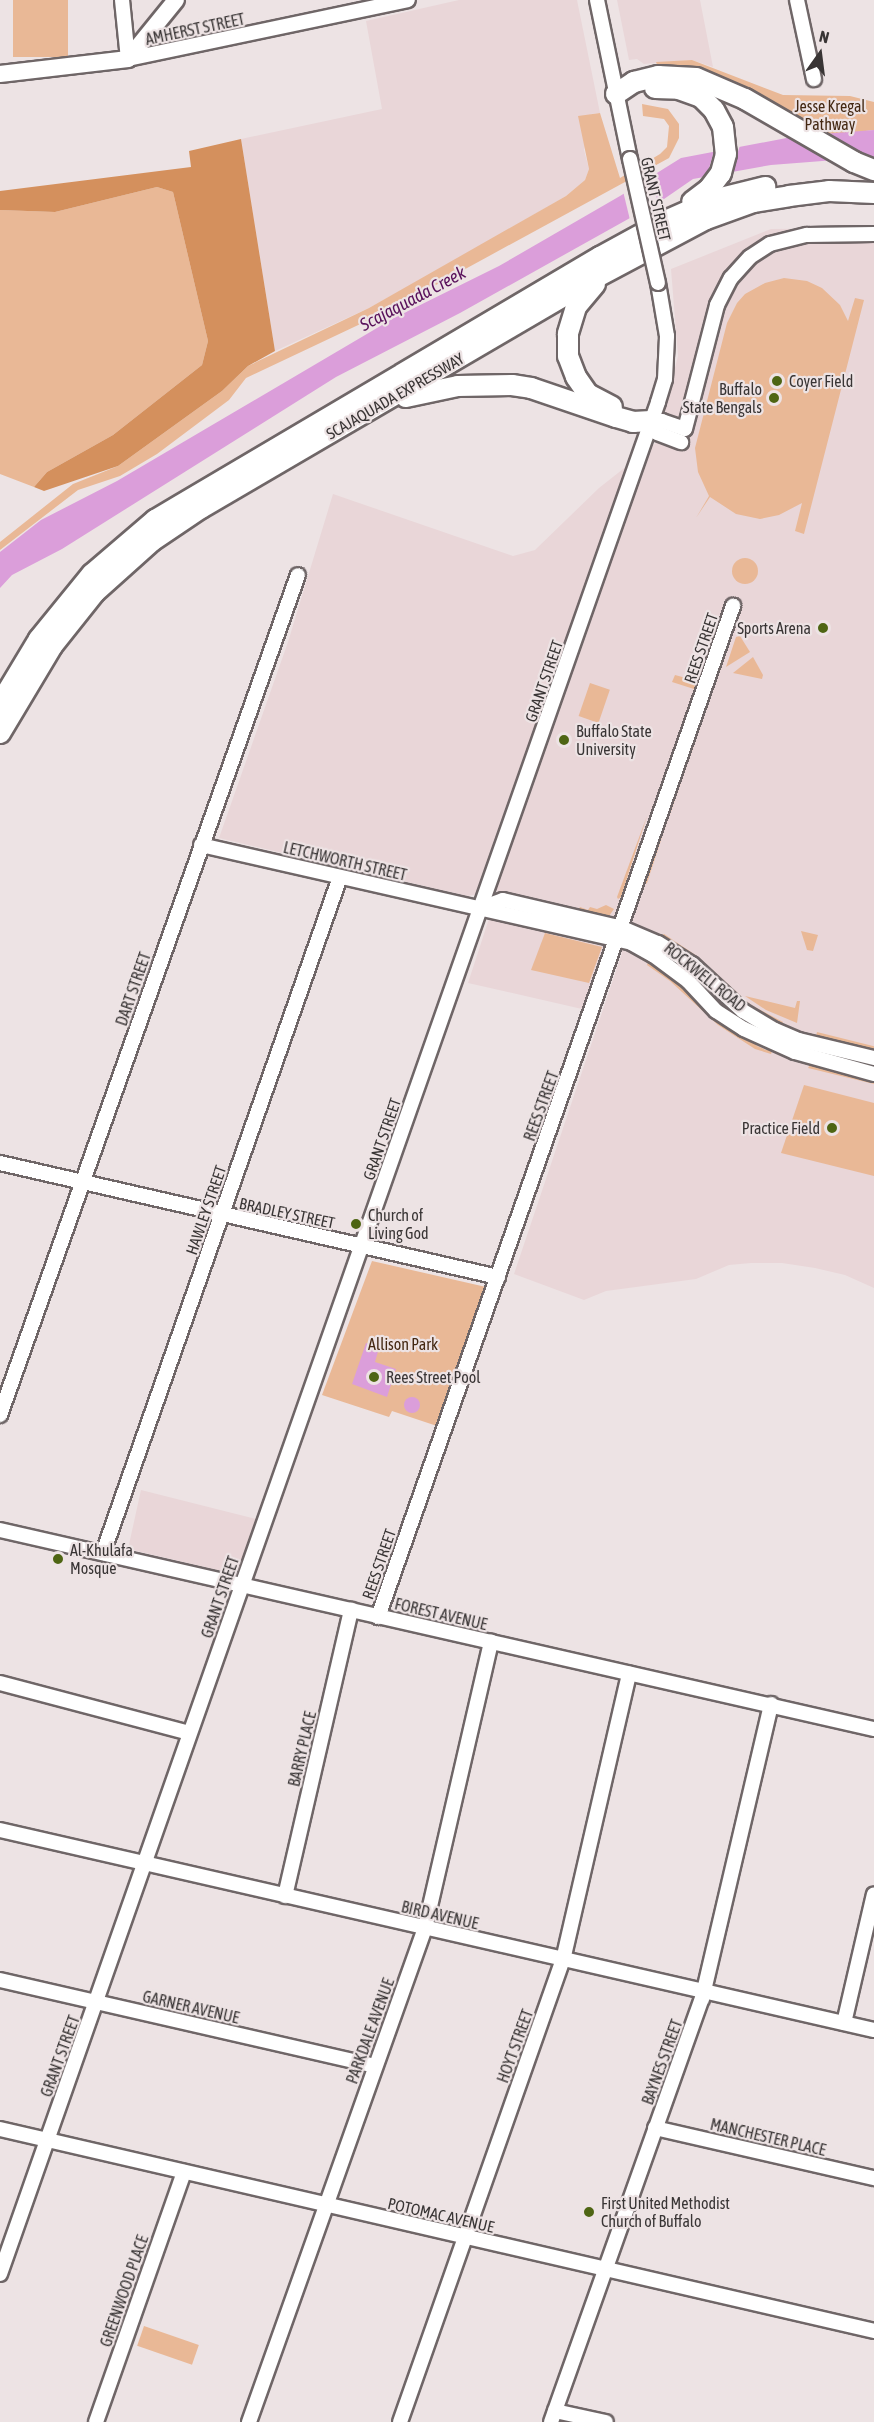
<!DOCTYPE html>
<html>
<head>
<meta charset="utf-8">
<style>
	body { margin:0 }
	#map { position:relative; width:874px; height:2422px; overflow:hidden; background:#ede3e4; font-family:"Asap Condensed",sans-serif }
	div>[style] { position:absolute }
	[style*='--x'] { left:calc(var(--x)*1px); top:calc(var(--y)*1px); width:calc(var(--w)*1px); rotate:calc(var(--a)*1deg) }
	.built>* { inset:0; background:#e9d6d8 }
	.green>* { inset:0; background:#e9b896; transform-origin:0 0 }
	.round { border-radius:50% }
	.forest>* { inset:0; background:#d4905d }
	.water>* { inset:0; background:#db9eda }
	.pier>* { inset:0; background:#ede3e4 }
	.roads { filter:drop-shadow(2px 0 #6f6667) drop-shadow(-2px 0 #6f6667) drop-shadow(0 2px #6f6667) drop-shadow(0 -2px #6f6667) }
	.minor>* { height:14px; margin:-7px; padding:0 7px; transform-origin:7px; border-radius:7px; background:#fff }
	.major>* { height:16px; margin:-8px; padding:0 8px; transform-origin:8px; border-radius:8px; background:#fff }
	.highway>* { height:20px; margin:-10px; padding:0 10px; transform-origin:10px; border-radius:10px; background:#fff }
	.bridges { filter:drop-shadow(2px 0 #6f6667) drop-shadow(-2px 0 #6f6667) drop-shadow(0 2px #6f6667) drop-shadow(0 -2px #6f6667) }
	.minor-bridge>* { height:14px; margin:-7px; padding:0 7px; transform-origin:7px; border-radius:7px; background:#fff }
	.dots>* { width:16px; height:16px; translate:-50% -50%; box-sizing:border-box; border:3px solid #ede3e4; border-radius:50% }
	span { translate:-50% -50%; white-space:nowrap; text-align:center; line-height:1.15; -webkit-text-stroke:4.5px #ede3e4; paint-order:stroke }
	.street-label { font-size:16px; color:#393535 }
	.park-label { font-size:16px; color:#442812 }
	.poi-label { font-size:16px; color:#393535 }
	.left { translate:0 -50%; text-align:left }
	.right { translate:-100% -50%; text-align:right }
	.water-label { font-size:18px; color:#58105a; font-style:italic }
	.north { position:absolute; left:790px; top:24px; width:60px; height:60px; -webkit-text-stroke:4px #ede3e4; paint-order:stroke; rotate:14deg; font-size:16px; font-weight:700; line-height:24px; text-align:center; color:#393535 }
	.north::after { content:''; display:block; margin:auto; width:21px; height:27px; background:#393535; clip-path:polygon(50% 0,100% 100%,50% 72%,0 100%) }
</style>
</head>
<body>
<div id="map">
	<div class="built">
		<div style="clip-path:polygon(459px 0,577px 0,600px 113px,591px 114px,584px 150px,589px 169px,585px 180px,566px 196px,422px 279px,369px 308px,275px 351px,241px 139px,382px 109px,366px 21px)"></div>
		<div style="clip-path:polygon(617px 0,700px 0,713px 67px,692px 60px,644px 64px,637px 59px,629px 60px)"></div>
		<div style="clip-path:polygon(874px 228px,874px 1288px,845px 1275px,815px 1268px,782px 1263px,751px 1263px,729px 1265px,696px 1279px,606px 1291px,584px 1300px,514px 1274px,622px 953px,604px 949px,582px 1009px,468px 983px,498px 891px,467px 896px,219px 838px,288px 642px,333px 494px,513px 556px,535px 550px,599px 488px,656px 443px,678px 356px,671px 269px,771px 229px)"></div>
		<div style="clip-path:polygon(141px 1490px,256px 1519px,239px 1571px,230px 1573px,128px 1549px)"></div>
	</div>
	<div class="green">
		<div style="left:13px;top:0;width:55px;height:57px"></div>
		<div style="clip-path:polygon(692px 60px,783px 95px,850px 96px,874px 102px,874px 130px,824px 136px,724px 79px,707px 73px,659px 70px,656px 62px)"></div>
		<div style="clip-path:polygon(642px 104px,668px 109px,679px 124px,679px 138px,669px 158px,390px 310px,246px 378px,229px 400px,157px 454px,120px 476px,78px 490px,0 550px,0 542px,73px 484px,118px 466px,222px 391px,248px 366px,369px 308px,566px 196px,585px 180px,589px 169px,578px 116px,600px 113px,620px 178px,660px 154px,667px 147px,669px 126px,664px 119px,643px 116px)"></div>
		<div style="clip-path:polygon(157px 187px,173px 192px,208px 341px,202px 365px,113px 435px,47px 472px,34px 487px,0 474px,0 210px,55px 212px)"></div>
		<div style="clip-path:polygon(784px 278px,807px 281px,822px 288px,840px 305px,848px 321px,855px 298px,864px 300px,804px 534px,795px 531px,802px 503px,779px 515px,760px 519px,736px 514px,710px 497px,696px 518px,709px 496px,698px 472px,695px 448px,727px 323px,737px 303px,745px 294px,765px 283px)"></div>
		<div class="round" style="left:732px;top:558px;width:26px;height:26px"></div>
		<div style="clip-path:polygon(740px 636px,750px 652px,726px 667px,736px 637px)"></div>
		<div style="clip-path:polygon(753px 657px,763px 675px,762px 679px,733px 673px)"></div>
		<div style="clip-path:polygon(675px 675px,697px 681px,694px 689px,672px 682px)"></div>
		<div style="clip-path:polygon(714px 679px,716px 681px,691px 754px,688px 751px)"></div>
		<div style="left:590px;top:683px;width:21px;height:35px;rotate:19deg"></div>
		<div style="left:689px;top:759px;width:60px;height:4px;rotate:109deg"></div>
		<div style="clip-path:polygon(647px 816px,621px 897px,618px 899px,617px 897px)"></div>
		<div style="left:665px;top:818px;width:3px;height:68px;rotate:18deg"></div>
		<div style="clip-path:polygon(606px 905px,614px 909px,609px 916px,579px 909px,580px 907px,588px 910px,590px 907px,597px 909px)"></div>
		<div style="clip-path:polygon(801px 931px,818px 935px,813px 951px,807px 950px)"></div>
		<div style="clip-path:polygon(545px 933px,602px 947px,589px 983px,531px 970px)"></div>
		<div style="clip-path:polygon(664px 934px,697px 956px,751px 1005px,783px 1022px,782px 1025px,743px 1003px,692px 957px,661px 936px)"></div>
		<div style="clip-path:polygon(633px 936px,686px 966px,767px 1034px,724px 1010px)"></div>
		<div style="clip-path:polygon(648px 962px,679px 984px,732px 1032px,740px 1037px,748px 1036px,757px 1046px,766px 1050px,773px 1049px,771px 1054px,755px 1049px,718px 1025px,670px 981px,647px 965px)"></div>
		<div style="clip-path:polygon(745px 996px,795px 1008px,797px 1001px,800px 1001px,797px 1023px,766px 1010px)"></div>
		<div style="left:817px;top:1032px;width:59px;height:4px;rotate:14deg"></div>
		<div style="clip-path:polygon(810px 1065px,874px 1081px,874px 1084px,808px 1068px)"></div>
		<div style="clip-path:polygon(804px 1085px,874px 1103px,874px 1176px,781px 1153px)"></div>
		<div style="clip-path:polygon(372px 1261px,486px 1287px,437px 1426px,392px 1411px,389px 1417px,322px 1395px)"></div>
		<div style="left:144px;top:2326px;width:58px;height:21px;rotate:19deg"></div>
	</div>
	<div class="forest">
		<div style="clip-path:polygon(241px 139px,275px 351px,248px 366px,222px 391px,118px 466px,44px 491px,34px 487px,47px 472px,113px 435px,202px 365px,208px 341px,173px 192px,157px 187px,55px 212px,0 210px,0 191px,191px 167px,189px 151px)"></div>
	</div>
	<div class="water">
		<div style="clip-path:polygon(874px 130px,874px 157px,771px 165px,693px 179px,664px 199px,460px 313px,336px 377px,62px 549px,12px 575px,0 588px,0 552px,41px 520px,117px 481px,394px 318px,499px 266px,620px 196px,681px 158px,797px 136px)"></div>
		<div style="clip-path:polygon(366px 1343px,379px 1348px,375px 1362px,396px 1369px,387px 1397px,352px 1384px)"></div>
		<div class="round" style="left:404px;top:1397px;width:16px;height:16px"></div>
	</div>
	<div class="pier">
		<div style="clip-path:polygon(741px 142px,731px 175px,697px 181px,708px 172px,715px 147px)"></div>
		<div style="clip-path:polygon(652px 174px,658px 205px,630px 220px,623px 191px)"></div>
	</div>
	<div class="roads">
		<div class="minor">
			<div style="--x:122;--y:0;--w:59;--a:84.2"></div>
			<div style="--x:128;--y:59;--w:286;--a:-11.9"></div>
			<div style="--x:597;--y:0;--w:162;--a:78.3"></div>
			<div style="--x:797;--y:0;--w:81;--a:77.9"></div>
			<div style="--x:651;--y:421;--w:11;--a:0"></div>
			<div style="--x:662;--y:421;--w:24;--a:19"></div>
			<div style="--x:685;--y:429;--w:128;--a:-75.5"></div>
			<div style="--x:717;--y:305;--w:30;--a:-63"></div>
			<div style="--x:731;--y:278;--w:28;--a:-48"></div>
			<div style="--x:750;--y:257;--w:24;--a:-33"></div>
			<div style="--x:770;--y:244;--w:38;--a:-14"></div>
			<div style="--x:807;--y:235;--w:67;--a:-0.9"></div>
			<div style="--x:651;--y:421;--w:13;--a:63"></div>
			<div style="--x:657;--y:433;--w:26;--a:21"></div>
			<div style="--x:201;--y:845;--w:441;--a:12.8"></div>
			<div style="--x:631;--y:943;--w:25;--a:29"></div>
			<div style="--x:653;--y:955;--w:44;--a:36.6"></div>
			<div style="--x:688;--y:981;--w:41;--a:47"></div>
			<div style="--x:716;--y:1011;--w:33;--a:33"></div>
			<div style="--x:744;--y:1029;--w:56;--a:24.3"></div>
			<div style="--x:795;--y:1052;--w:82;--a:15.6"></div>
			<div style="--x:481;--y:908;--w:23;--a:-20"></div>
			<div style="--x:503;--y:900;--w:122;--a:13.2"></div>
			<div style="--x:622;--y:928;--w:39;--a:23"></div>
			<div style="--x:658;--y:943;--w:40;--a:32"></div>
			<div style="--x:692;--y:964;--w:69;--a:42.7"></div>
			<div style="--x:743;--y:1011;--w:37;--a:31"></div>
			<div style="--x:775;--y:1030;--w:26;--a:23"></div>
			<div style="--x:799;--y:1040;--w:77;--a:13.5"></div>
			<div style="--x:0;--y:1163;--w:511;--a:12.89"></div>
			<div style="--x:0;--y:1415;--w:891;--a:-70.47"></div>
			<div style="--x:0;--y:1530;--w:896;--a:12.83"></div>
			<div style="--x:103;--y:1553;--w:716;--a:-70.68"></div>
			<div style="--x:378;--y:1617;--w:1072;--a:-70.65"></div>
			<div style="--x:0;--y:1683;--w:196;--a:14.8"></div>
			<div style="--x:0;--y:1830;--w:897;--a:12.89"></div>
			<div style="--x:285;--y:1896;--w:294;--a:-77"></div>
			<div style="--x:0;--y:1980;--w:385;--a:12.9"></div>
			<div style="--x:844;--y:2023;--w:132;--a:-76.9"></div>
			<div style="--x:655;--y:2128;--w:225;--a:12.9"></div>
			<div style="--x:0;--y:2129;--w:897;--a:13.01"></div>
			<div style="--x:0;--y:2274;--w:1984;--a:-70.63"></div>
			<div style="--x:658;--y:402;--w:24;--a:-73"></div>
			<div style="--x:665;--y:379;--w:43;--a:-87.3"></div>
			<div style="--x:667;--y:336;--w:54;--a:-99.6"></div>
			<div style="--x:555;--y:2411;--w:52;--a:12.2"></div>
			<div style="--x:96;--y:2422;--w:265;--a:-70.6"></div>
			<div style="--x:249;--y:2422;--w:524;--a:-70.39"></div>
			<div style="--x:425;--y:1928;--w:294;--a:-77"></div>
			<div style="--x:400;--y:2422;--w:490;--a:-70.6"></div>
			<div style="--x:563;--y:1960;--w:294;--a:-77"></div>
			<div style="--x:551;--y:2422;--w:449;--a:-70.4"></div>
			<div style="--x:702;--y:1999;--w:303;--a:-76.8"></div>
		</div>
		<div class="major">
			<div style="--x:0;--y:74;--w:129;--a:-6.7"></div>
			<div style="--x:128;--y:59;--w:76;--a:-50.9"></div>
		</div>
		<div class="highway">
			<div style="--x:655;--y:88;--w:24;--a:2"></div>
			<div style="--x:679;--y:89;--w:23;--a:20"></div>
			<div style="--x:701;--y:97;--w:18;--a:45"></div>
			<div style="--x:714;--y:110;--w:19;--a:62"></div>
			<div style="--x:723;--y:127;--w:27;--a:84"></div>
			<div style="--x:726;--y:154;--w:20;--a:105"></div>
			<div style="--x:721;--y:173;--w:20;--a:127"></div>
			<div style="--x:709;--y:189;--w:21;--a:143"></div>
			<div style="--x:616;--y:94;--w:22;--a:-34"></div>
			<div style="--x:634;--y:82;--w:25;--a:-14"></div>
			<div style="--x:658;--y:76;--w:38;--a:3"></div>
			<div style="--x:696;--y:78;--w:53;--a:23.2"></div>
			<div style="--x:745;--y:99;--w:126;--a:30"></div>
			<div style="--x:854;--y:162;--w:22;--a:22"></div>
			<div style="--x:595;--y:284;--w:30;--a:130"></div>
			<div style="--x:576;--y:307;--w:28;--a:107"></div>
			<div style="--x:568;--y:334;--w:22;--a:90"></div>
			<div style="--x:568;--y:356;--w:22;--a:69"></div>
			<div style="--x:576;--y:377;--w:21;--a:55"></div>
			<div style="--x:588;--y:394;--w:27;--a:28"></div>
			<div style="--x:406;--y:397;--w:53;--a:-11.9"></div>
			<div style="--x:458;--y:386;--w:54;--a:-1.1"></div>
			<div style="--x:512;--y:385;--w:19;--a:9"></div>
			<div style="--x:531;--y:388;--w:90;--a:18.8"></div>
			<div style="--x:616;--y:417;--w:18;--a:16"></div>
			<div style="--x:633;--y:422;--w:18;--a:-3"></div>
			<div style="--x:0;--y:704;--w:76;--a:-59"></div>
			<div style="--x:39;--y:639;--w:84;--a:-50.8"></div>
			<div style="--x:92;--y:574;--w:83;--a:-40.6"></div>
			<div style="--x:155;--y:520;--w:517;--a:-30.58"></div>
			<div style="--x:600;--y:257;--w:77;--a:-28.6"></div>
			<div style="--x:668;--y:220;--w:49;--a:-24"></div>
			<div style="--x:713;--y:200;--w:54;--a:-14"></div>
			<div style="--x:0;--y:733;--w:101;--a:-59.1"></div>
			<div style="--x:52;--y:646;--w:69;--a:-51.5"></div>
			<div style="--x:95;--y:592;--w:76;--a:-41.8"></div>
			<div style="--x:152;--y:541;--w:59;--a:-34"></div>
			<div style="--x:201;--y:508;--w:441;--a:-30.3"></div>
			<div style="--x:582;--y:285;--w:140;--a:-28"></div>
			<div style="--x:706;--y:219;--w:50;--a:-19.9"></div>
			<div style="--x:753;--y:202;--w:36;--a:-9"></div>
			<div style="--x:789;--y:196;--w:40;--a:-7.1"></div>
			<div style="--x:829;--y:191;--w:45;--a:2.5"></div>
		</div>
	</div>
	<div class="bridges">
		<div class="minor-bridge">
			<div style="--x:630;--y:159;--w:127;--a:77.3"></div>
		</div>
	</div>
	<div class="dots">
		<div style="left:777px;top:381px;background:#4e6513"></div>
		<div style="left:774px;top:398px;background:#4e6513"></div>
		<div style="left:823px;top:628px;background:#4e6513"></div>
		<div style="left:564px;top:740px;background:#4e6513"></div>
		<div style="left:832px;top:1128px;background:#4e6513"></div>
		<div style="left:356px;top:1224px;background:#4e6513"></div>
		<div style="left:374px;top:1377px;background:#4e6513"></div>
		<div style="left:58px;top:1559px;background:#4e6513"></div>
		<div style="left:589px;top:2212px;background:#4e6513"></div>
	</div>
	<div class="street-label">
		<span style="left:195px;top:29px;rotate:-12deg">AMHERST STREET</span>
		<span style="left:656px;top:199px;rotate:77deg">GRANT STREET</span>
		<span style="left:395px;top:396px;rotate:-30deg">SCAJAQUADA EXPRESSWAY</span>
		<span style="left:701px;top:648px;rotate:-71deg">REES STREET</span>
		<span style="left:544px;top:681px;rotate:-71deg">GRANT STREET</span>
		<span style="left:345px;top:861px;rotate:13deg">LETCHWORTH STREET</span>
		<span style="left:705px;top:977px;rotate:39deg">ROCKWELL ROAD</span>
		<span style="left:133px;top:989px;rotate:-71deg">DART STREET</span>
		<span style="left:541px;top:1106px;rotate:-70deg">REES STREET</span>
		<span style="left:382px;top:1139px;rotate:-71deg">GRANT STREET</span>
		<span style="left:206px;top:1210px;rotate:-71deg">HAWLEY STREET</span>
		<span style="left:287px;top:1213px;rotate:12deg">BRADLEY STREET</span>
		<span style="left:379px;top:1564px;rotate:-71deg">REES STREET</span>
		<span style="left:220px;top:1597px;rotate:-71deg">GRANT STREET</span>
		<span style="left:441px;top:1614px;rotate:13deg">FOREST AVENUE</span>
		<span style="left:302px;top:1749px;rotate:-77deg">BARRY PLACE</span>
		<span style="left:440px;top:1915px;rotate:13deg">BIRD AVENUE</span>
		<span style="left:191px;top:2007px;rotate:13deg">GARNER AVENUE</span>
		<span style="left:370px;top:2031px;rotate:-70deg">PARKDALE AVENUE</span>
		<span style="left:515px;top:2046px;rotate:-70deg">HOYT STREET</span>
		<span style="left:60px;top:2056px;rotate:-70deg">GRANT STREET</span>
		<span style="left:662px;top:2062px;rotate:-70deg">BAYNES STREET</span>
		<span style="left:768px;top:2137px;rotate:13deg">MANCHESTER PLACE</span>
		<span style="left:441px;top:2215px;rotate:13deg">POTOMAC AVENUE</span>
		<span style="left:124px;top:2291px;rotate:-71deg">GREENWOOD PLACE</span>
	</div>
	<div class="park-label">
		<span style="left:830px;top:115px">Jesse Kregal<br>Pathway</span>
		<span style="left:403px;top:1344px">Allison Park</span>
	</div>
	<div class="poi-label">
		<span class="left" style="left:789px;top:381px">Coyer Field</span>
		<span class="right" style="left:762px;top:398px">Buffalo<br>State Bengals</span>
		<span class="right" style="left:811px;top:628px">Sports Arena</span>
		<span class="left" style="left:576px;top:740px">Buffalo State<br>University</span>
		<span class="right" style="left:820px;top:1128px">Practice Field</span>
		<span class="left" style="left:368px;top:1224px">Church of<br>Living God</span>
		<span class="left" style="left:386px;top:1377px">Rees Street Pool</span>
		<span class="left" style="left:70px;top:1559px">Al-Khulafa<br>Mosque</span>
		<span class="left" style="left:601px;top:2212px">First United Methodist<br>Church of Buffalo</span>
	</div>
	<div class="water-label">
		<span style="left:413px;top:299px;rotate:-28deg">Scajaquada Creek</span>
	</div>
	<div class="north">N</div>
</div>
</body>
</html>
